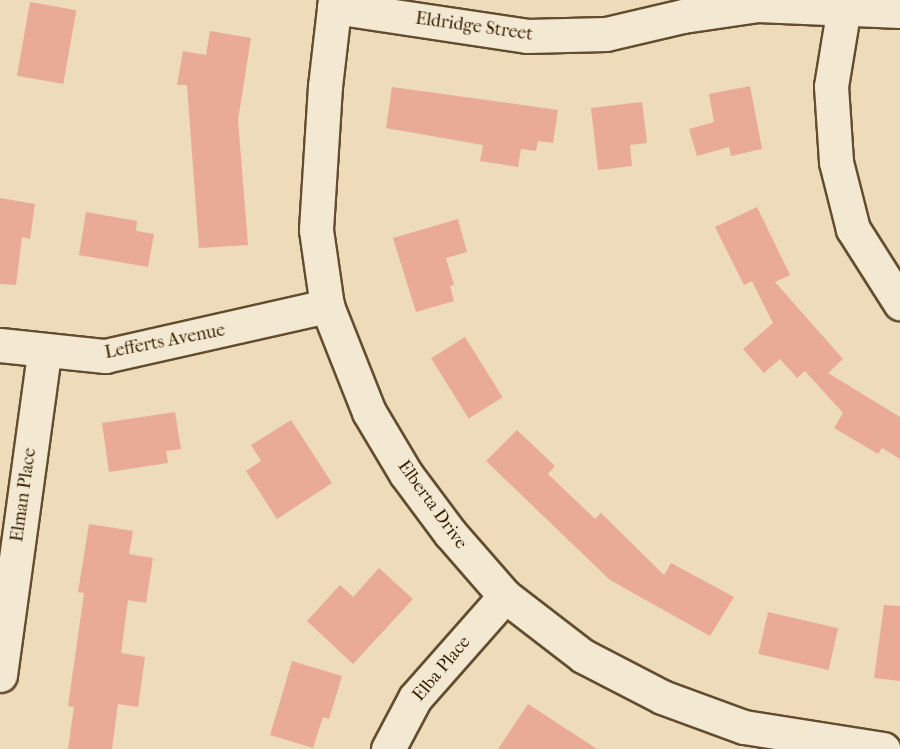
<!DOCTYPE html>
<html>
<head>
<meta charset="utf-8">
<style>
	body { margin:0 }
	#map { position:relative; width:900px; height:749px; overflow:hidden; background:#eddbb9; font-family:"IM FELL French Canon",serif }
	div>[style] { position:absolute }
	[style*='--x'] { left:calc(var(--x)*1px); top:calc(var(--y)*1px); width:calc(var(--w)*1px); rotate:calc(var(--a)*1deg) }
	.building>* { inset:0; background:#e9ab96; transform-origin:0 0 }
	.roads { filter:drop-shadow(2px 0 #634d2f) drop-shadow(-2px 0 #634d2f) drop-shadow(0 2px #634d2f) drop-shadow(0 -2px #634d2f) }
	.street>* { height:33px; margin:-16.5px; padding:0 16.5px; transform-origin:16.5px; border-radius:16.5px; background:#f3e8d2 }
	span { translate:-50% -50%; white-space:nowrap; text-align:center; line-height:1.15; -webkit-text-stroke:4.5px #f3e8d2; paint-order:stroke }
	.street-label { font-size:18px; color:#351e01 }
</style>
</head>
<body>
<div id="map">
	<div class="building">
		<div style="left:30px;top:2px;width:47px;height:75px;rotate:10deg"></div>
		<div style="clip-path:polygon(210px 31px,251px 38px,238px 120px,248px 245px,199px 248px,187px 85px,177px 85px,183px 51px,206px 55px)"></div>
		<div style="clip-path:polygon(750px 86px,762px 149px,731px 156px,729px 147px,697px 156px,689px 129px,714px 122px,709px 94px)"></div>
		<div style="clip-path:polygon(392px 87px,558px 110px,553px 143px,538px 141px,536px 151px,521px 149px,518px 167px,480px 161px,483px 145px,386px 128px)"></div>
		<div style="clip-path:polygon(642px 102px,647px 143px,630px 145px,632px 166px,598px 170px,591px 108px)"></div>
		<div style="clip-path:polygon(0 198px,35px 204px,30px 239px,22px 237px,16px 285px,0 284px)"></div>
		<div style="clip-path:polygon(757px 207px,790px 275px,775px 282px,843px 359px,828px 373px,900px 417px,900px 459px,882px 448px,878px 454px,834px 428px,843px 413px,805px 371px,797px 378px,780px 359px,764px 373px,743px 349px,773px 323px,752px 281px,744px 285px,715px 227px)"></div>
		<div style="clip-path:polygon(86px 212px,137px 221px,136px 231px,154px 234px,148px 267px,79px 255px)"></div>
		<div style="clip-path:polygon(458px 219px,467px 252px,446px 258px,454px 285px,450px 286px,454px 301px,416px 312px,393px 238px)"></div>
		<div style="left:465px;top:337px;width:71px;height:40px;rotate:58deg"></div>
		<div style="clip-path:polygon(175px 412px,181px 449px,166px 451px,168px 463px,109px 472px,102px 423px)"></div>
		<div style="clip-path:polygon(291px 420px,332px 483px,277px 519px,246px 471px,261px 461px,251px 445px)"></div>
		<div style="clip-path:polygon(517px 430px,555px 466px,548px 474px,595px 519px,601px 513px,664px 575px,671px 563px,734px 597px,710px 636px,610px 580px,486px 461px)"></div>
		<div style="clip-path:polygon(89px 524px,133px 531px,129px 554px,153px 558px,146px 603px,128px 600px,121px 653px,145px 657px,138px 707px,118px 704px,112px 749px,68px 749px,74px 707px,68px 706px,84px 593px,78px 592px)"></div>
		<div style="clip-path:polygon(379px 568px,413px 599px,353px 664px,307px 621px,340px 585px,353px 597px)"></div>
		<div style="clip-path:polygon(884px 605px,900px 606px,900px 681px,874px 678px)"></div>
		<div style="left:768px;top:612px;width:72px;height:43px;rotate:13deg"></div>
		<div style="clip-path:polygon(292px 661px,342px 676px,329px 719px,323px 717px,313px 748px,270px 735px)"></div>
		<div style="clip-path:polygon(528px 704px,597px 749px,498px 749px)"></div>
	</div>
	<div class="roads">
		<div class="street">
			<div style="--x:335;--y:0;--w:87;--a:96.6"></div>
			<div style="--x:325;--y:86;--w:144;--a:93.6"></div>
			<div style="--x:316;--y:230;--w:77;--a:81.8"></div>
			<div style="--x:327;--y:306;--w:114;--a:68.4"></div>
			<div style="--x:369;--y:412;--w:72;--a:59.2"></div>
			<div style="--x:406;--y:474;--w:74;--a:53.3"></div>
			<div style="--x:450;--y:533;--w:84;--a:48.9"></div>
			<div style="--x:505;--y:596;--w:98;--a:37.6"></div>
			<div style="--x:583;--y:656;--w:89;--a:27.4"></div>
			<div style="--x:662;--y:697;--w:87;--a:20.1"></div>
			<div style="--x:744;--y:727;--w:141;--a:9"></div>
			<div style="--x:334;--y:7;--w:195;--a:8.5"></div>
			<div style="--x:527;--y:36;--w:79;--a:-1.5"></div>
			<div style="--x:606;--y:34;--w:79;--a:-13.2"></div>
			<div style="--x:683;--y:16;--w:76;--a:-8.3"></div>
			<div style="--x:758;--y:5;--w:142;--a:2.4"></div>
			<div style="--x:844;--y:7;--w:80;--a:99.3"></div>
			<div style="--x:831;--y:86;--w:76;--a:86.2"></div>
			<div style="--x:836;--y:162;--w:69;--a:75.8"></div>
			<div style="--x:853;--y:229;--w:88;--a:57.6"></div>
			<div style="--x:0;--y:345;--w:106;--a:6"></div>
			<div style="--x:105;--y:356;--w:228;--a:-12.7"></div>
			<div style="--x:0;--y:675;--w:326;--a:-82.2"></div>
			<div style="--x:388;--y:749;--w:58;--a:-62.1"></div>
			<div style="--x:415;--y:698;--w:136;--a:-48.6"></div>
		</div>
	</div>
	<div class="street-label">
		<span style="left:474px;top:27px;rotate:8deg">Eldridge Street</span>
		<span style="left:165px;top:342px;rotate:-11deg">Lefferts Avenue</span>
		<span style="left:24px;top:495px;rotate:-82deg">Elman Place</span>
		<span style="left:432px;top:505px;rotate:54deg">Elberta Drive</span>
		<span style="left:442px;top:669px;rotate:-50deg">Elba Place</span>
	</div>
</div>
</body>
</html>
